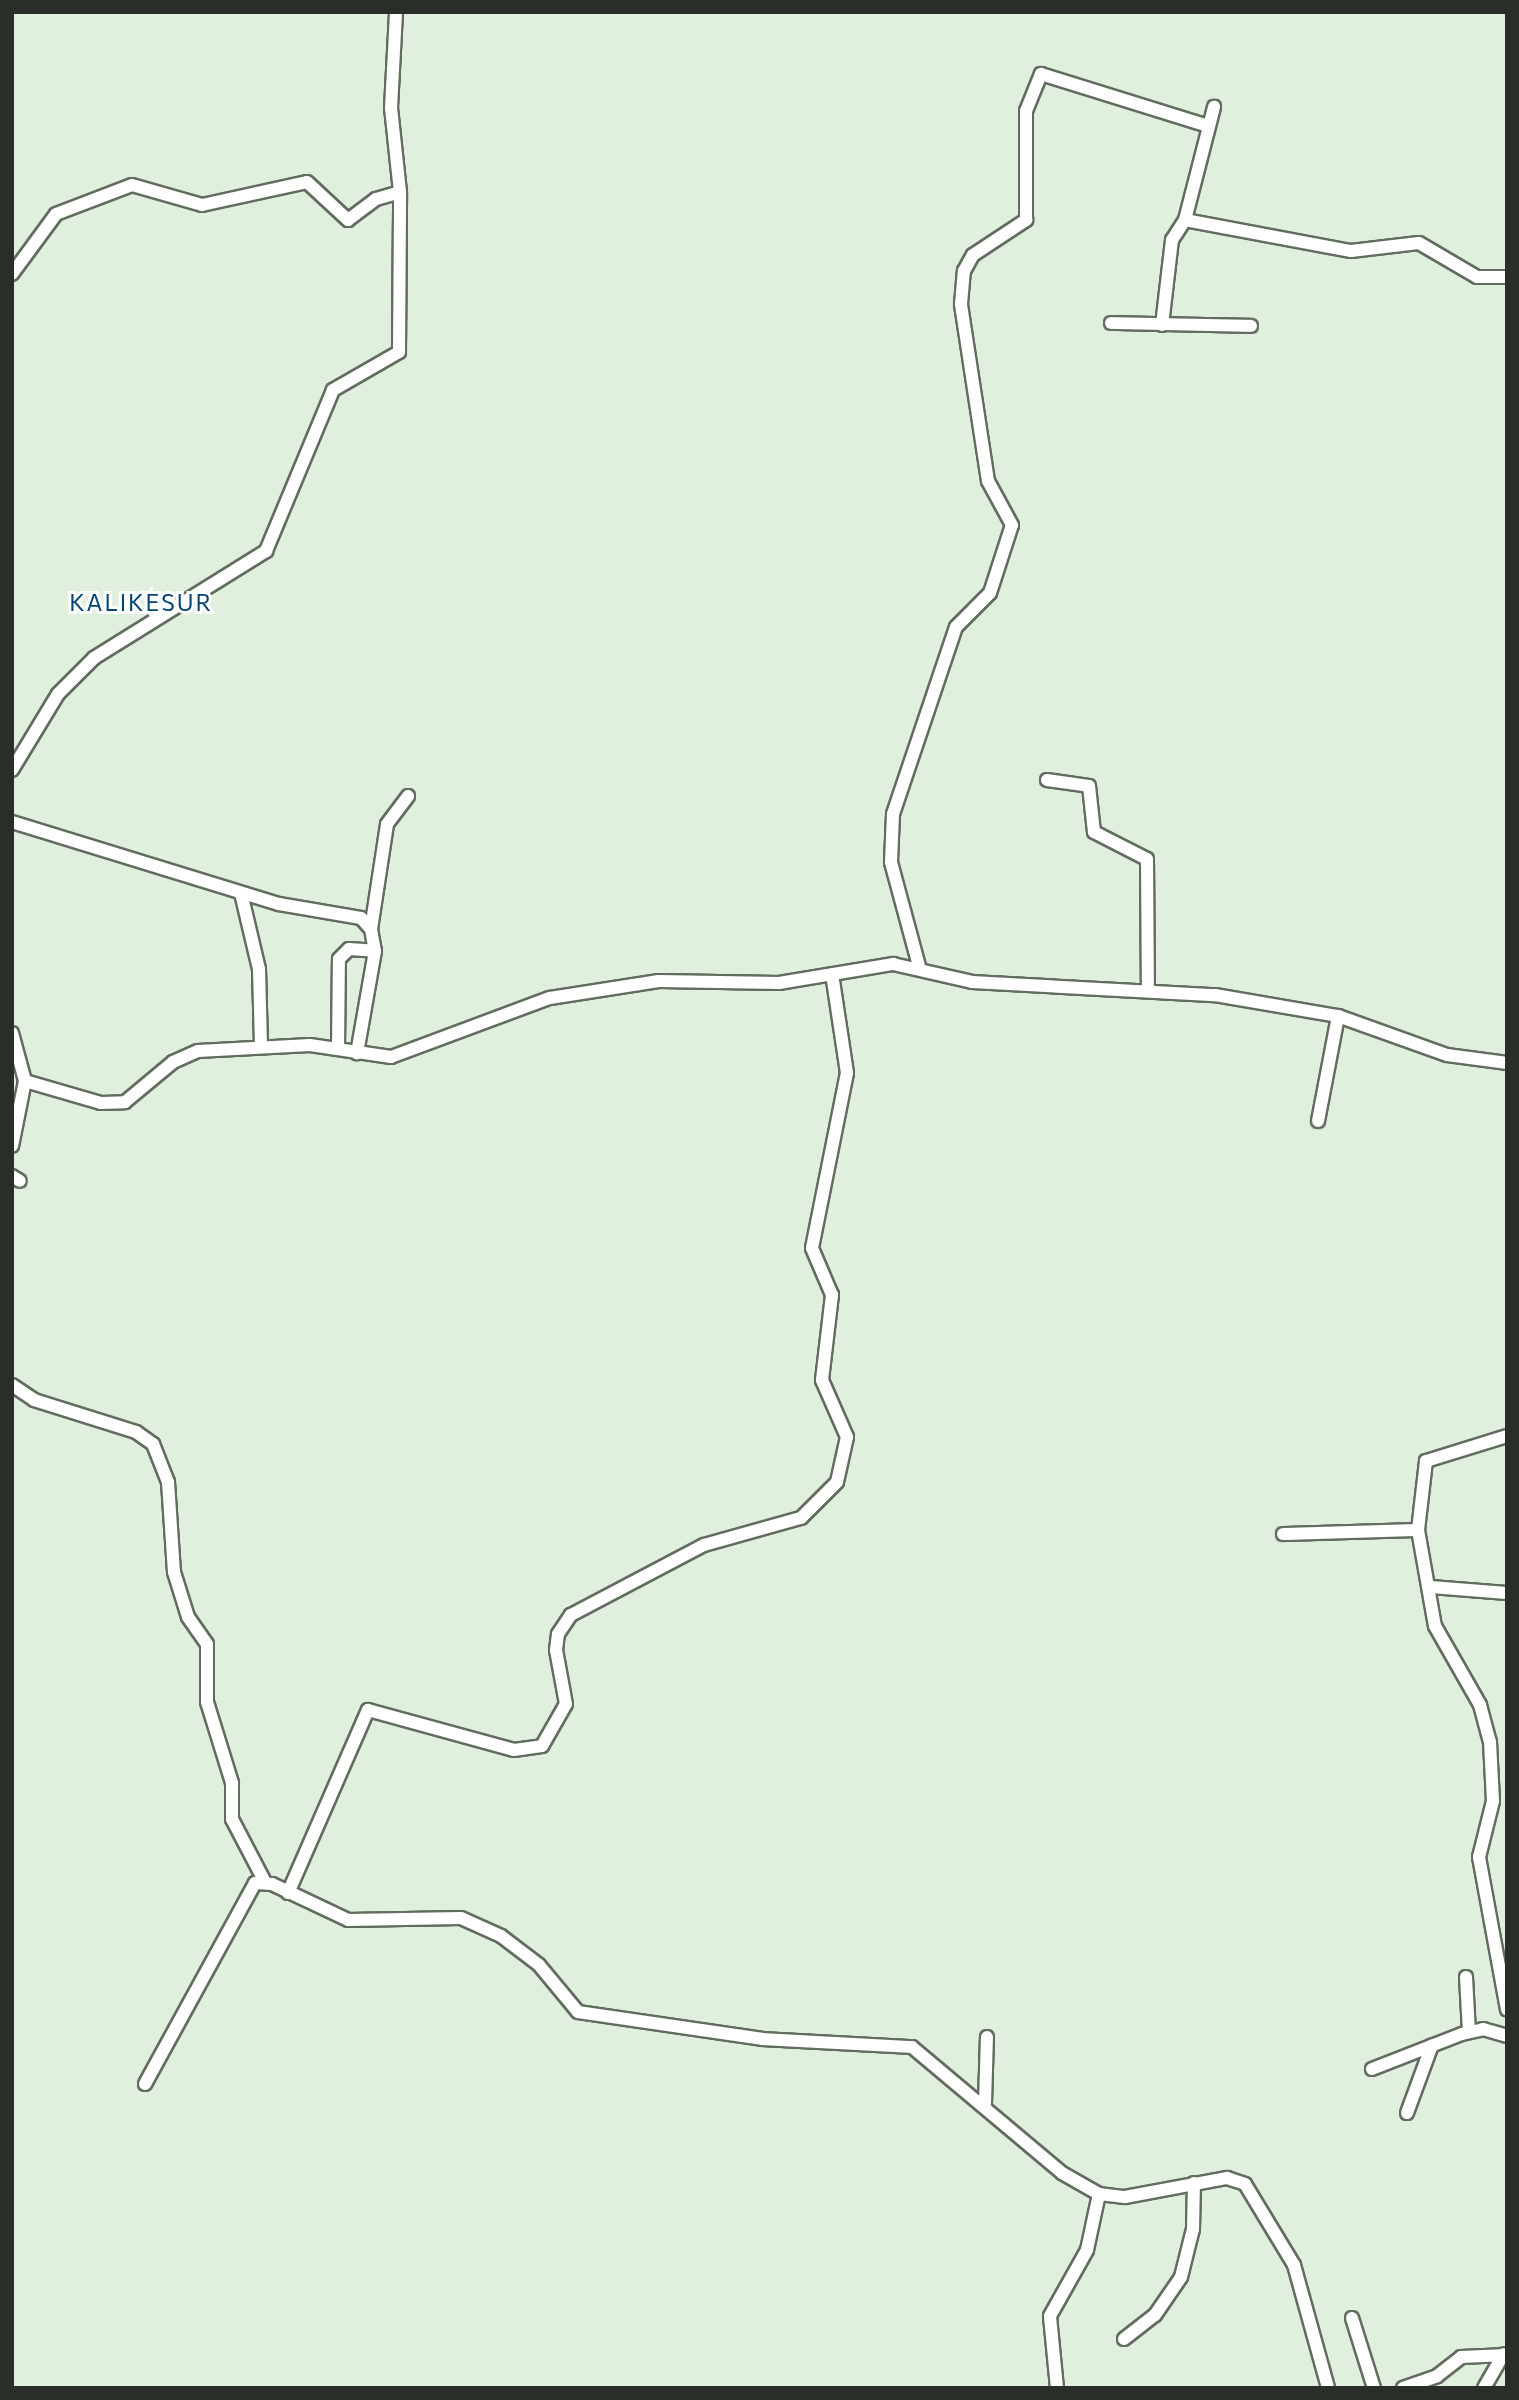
<!DOCTYPE html>
<html>
<head>
<meta charset="utf-8">
<style>
	body { margin:0 }
	#map { position:relative; width:1519px; height:2400px; overflow:hidden; background:#e1efde; font-family:Commissioner,sans-serif }
	div>[style] { position:absolute }
	[style*='--x'] { left:calc(var(--x)*1px); top:calc(var(--y)*1px); width:calc(var(--w)*1px); rotate:calc(var(--a)*1deg) }
	.roads { filter:drop-shadow(2px 0 #616d5e) drop-shadow(-2px 0 #616d5e) drop-shadow(0 2px #616d5e) drop-shadow(0 -2px #616d5e) }
	.minor>* { height:12px; margin:-6px; padding:0 6px; transform-origin:6px; border-radius:6px; background:#fff }
	span { translate:-50% -50%; white-space:nowrap; text-align:center; line-height:1.15; -webkit-text-stroke:6px #fff; paint-order:stroke }
	.quarter-label { font-size:23px; color:#024574; letter-spacing:2px }
	.frame { position:absolute; inset:0; border:14px solid #292e28; pointer-events:none }
</style>
</head>
<body>
<div id="map">
	<div class="roads">
		<div class="minor">
			<div style="--x:1185;--y:220;--w:169;--a:10.6"></div>
			<div style="--x:1351;--y:251;--w:68;--a:-6.7"></div>
			<div style="--x:1419;--y:243;--w:67;--a:30.4"></div>
			<div style="--x:1477;--y:277;--w:30;--a:0"></div>
			<div style="--x:12;--y:274;--w:74;--a:-53.7"></div>
			<div style="--x:56;--y:214;--w:81;--a:-20.9"></div>
			<div style="--x:132;--y:185;--w:73;--a:15.9"></div>
			<div style="--x:202;--y:205;--w:107;--a:-12.4"></div>
			<div style="--x:307;--y:182;--w:56;--a:42.8"></div>
			<div style="--x:348;--y:220;--w:35;--a:-37"></div>
			<div style="--x:376;--y:199;--w:25;--a:-16"></div>
			<div style="--x:1111;--y:323;--w:140;--a:1.2"></div>
			<div style="--x:1162;--y:325;--w:86;--a:-83.3"></div>
			<div style="--x:1172;--y:240;--w:24;--a:-57"></div>
			<div style="--x:1185;--y:220;--w:117;--a:-75.6"></div>
			<div style="--x:12;--y:770;--w:89;--a:-58.8"></div>
			<div style="--x:58;--y:694;--w:51;--a:-45"></div>
			<div style="--x:94;--y:658;--w:203;--a:-31.9"></div>
			<div style="--x:266;--y:551;--w:174;--a:-67.4"></div>
			<div style="--x:333;--y:390;--w:76;--a:-29.9"></div>
			<div style="--x:399;--y:352;--w:160;--a:-89.6"></div>
			<div style="--x:400;--y:192;--w:84;--a:-96.1"></div>
			<div style="--x:391;--y:108;--w:96;--a:-87"></div>
			<div style="--x:1047;--y:780;--w:42;--a:8.1"></div>
			<div style="--x:1089;--y:786;--w:46;--a:83.8"></div>
			<div style="--x:1094;--y:832;--w:59;--a:27"></div>
			<div style="--x:1147;--y:859;--w:130;--a:89.6"></div>
			<div style="--x:12;--y:822;--w:279;--a:17.1"></div>
			<div style="--x:279;--y:904;--w:83;--a:9.7"></div>
			<div style="--x:361;--y:918;--w:15;--a:48"></div>
			<div style="--x:371;--y:929;--w:22;--a:80"></div>
			<div style="--x:375;--y:951;--w:104;--a:100"></div>
			<div style="--x:241;--y:893;--w:78;--a:76.7"></div>
			<div style="--x:259;--y:969;--w:78;--a:88.5"></div>
			<div style="--x:371;--y:929;--w:106;--a:-81.3"></div>
			<div style="--x:387;--y:824;--w:35;--a:-53"></div>
			<div style="--x:919;--y:966;--w:108;--a:-105.1"></div>
			<div style="--x:891;--y:862;--w:48;--a:-87.6"></div>
			<div style="--x:893;--y:814;--w:197;--a:-71.4"></div>
			<div style="--x:956;--y:627;--w:48;--a:-45"></div>
			<div style="--x:990;--y:593;--w:71;--a:-72.1"></div>
			<div style="--x:1012;--y:525;--w:50;--a:-118.6"></div>
			<div style="--x:988;--y:481;--w:179;--a:-98.7"></div>
			<div style="--x:961;--y:304;--w:33;--a:-85"></div>
			<div style="--x:964;--y:271;--w:18;--a:-61"></div>
			<div style="--x:973;--y:255;--w:64;--a:-33.4"></div>
			<div style="--x:1026;--y:220;--w:109;--a:-90"></div>
			<div style="--x:1026;--y:111;--w:40;--a:-68"></div>
			<div style="--x:1041;--y:74;--w:175;--a:17.3"></div>
			<div style="--x:12;--y:1033;--w:50;--a:74.8"></div>
			<div style="--x:25;--y:1081;--w:66;--a:101.3"></div>
			<div style="--x:338;--y:1049;--w:90;--a:-89.4"></div>
			<div style="--x:339;--y:959;--w:14;--a:-45"></div>
			<div style="--x:349;--y:949;--w:26;--a:4"></div>
			<div style="--x:25;--y:1081;--w:79;--a:16.1"></div>
			<div style="--x:101;--y:1103;--w:24;--a:-2"></div>
			<div style="--x:125;--y:1102;--w:62;--a:-39.8"></div>
			<div style="--x:173;--y:1062;--w:27;--a:-24"></div>
			<div style="--x:198;--y:1051;--w:112;--a:-3.1"></div>
			<div style="--x:310;--y:1045;--w:82;--a:8.4"></div>
			<div style="--x:391;--y:1057;--w:170;--a:-20.4"></div>
			<div style="--x:550;--y:998;--w:110;--a:-8.9"></div>
			<div style="--x:659;--y:981;--w:120;--a:1"></div>
			<div style="--x:779;--y:983;--w:116;--a:-9.5"></div>
			<div style="--x:893;--y:964;--w:81;--a:12.8"></div>
			<div style="--x:972;--y:982;--w:243;--a:3.1"></div>
			<div style="--x:1215;--y:995;--w:125;--a:9.7"></div>
			<div style="--x:1338;--y:1016;--w:116;--a:19.7"></div>
			<div style="--x:1447;--y:1055;--w:61;--a:7.6"></div>
			<div style="--x:1318;--y:1121;--w:107;--a:-79.2"></div>
			<div style="--x:12;--y:1176;--w:9;--a:32"></div>
			<div style="--x:12;--y:1385;--w:27;--a:34"></div>
			<div style="--x:34;--y:1400;--w:107;--a:17.4"></div>
			<div style="--x:136;--y:1432;--w:21;--a:35"></div>
			<div style="--x:153;--y:1444;--w:41;--a:68.5"></div>
			<div style="--x:168;--y:1482;--w:90;--a:86.2"></div>
			<div style="--x:174;--y:1572;--w:47;--a:72.7"></div>
			<div style="--x:188;--y:1617;--w:33;--a:55"></div>
			<div style="--x:207;--y:1644;--w:58;--a:90"></div>
			<div style="--x:207;--y:1702;--w:85;--a:72.8"></div>
			<div style="--x:232;--y:1783;--w:36;--a:90"></div>
			<div style="--x:232;--y:1819;--w:71;--a:62.4"></div>
			<div style="--x:1507;--y:1436;--w:85;--a:162.8"></div>
			<div style="--x:1426;--y:1461;--w:69;--a:96.6"></div>
			<div style="--x:1418;--y:1530;--w:97;--a:80"></div>
			<div style="--x:1435;--y:1626;--w:91;--a:60.3"></div>
			<div style="--x:1480;--y:1705;--w:38;--a:75"></div>
			<div style="--x:1490;--y:1742;--w:59;--a:87.1"></div>
			<div style="--x:1493;--y:1801;--w:58;--a:104"></div>
			<div style="--x:1479;--y:1857;--w:155;--a:79.6"></div>
			<div style="--x:1283;--y:1534;--w:135;--a:-1.7"></div>
			<div style="--x:1431;--y:1587;--w:76;--a:4.5"></div>
			<div style="--x:288;--y:1893;--w:200;--a:-66.4"></div>
			<div style="--x:368;--y:1710;--w:151;--a:15.3"></div>
			<div style="--x:514;--y:1750;--w:28;--a:-8"></div>
			<div style="--x:542;--y:1746;--w:48;--a:-60.3"></div>
			<div style="--x:566;--y:1704;--w:55;--a:-100.5"></div>
			<div style="--x:556;--y:1650;--w:16;--a:-83"></div>
			<div style="--x:558;--y:1634;--w:23;--a:-56"></div>
			<div style="--x:571;--y:1615;--w:150;--a:-27.8"></div>
			<div style="--x:704;--y:1545;--w:101;--a:-15.6"></div>
			<div style="--x:801;--y:1518;--w:51;--a:-45"></div>
			<div style="--x:837;--y:1482;--w:46;--a:-77.5"></div>
			<div style="--x:847;--y:1437;--w:62;--a:-113.7"></div>
			<div style="--x:822;--y:1380;--w:86;--a:-83.3"></div>
			<div style="--x:832;--y:1295;--w:51;--a:-113.1"></div>
			<div style="--x:812;--y:1248;--w:178;--a:-78.7"></div>
			<div style="--x:847;--y:1073;--w:100;--a:-98.6"></div>
			<div style="--x:1466;--y:1977;--w:55;--a:86.9"></div>
			<div style="--x:1372;--y:2069;--w:97;--a:-21.3"></div>
			<div style="--x:1462;--y:2034;--w:22;--a:-13"></div>
			<div style="--x:1483;--y:2029;--w:25;--a:16"></div>
			<div style="--x:145;--y:2084;--w:229;--a:-61.3"></div>
			<div style="--x:255;--y:1883;--w:17;--a:3"></div>
			<div style="--x:272;--y:1884;--w:84;--a:25.3"></div>
			<div style="--x:348;--y:1920;--w:113;--a:-1"></div>
			<div style="--x:461;--y:1918;--w:44;--a:24.2"></div>
			<div style="--x:501;--y:1936;--w:48;--a:37.3"></div>
			<div style="--x:539;--y:1965;--w:61;--a:50.3"></div>
			<div style="--x:578;--y:2012;--w:187;--a:8.3"></div>
			<div style="--x:763;--y:2039;--w:149;--a:3.1"></div>
			<div style="--x:912;--y:2047;--w:196;--a:40"></div>
			<div style="--x:1062;--y:2173;--w:43;--a:29.6"></div>
			<div style="--x:1099;--y:2194;--w:26;--a:7"></div>
			<div style="--x:1125;--y:2197;--w:104;--a:-10.6"></div>
			<div style="--x:1227;--y:2178;--w:19;--a:18"></div>
			<div style="--x:1245;--y:2184;--w:95;--a:58.8"></div>
			<div style="--x:1294;--y:2265;--w:128;--a:74.5"></div>
			<div style="--x:985;--y:2103;--w:66;--a:-88.3"></div>
			<div style="--x:1407;--y:2113;--w:72;--a:-69.8"></div>
			<div style="--x:1352;--y:2318;--w:73;--a:72.6"></div>
			<div style="--x:1124;--y:2339;--w:39;--a:-38"></div>
			<div style="--x:1155;--y:2315;--w:46;--a:-55.6"></div>
			<div style="--x:1181;--y:2277;--w:49;--a:-76"></div>
			<div style="--x:1193;--y:2229;--w:46;--a:-88.8"></div>
			<div style="--x:1057;--y:2388;--w:72;--a:-95.6"></div>
			<div style="--x:1050;--y:2316;--w:76;--a:-60.7"></div>
			<div style="--x:1087;--y:2250;--w:57;--a:-77.9"></div>
			<div style="--x:1403;--y:2388;--w:36;--a:-19"></div>
			<div style="--x:1437;--y:2376;--w:31;--a:-38"></div>
			<div style="--x:1461;--y:2357;--w:46;--a:-2.5"></div>
			<div style="--x:1484;--y:2388;--w:39;--a:-60"></div>
		</div>
	</div>
	<div class="quarter-label">
		<span style="left:141px;top:602px">KALIKESUR</span>
	</div>
	<div class="frame"></div>
</div>
</body>
</html>
